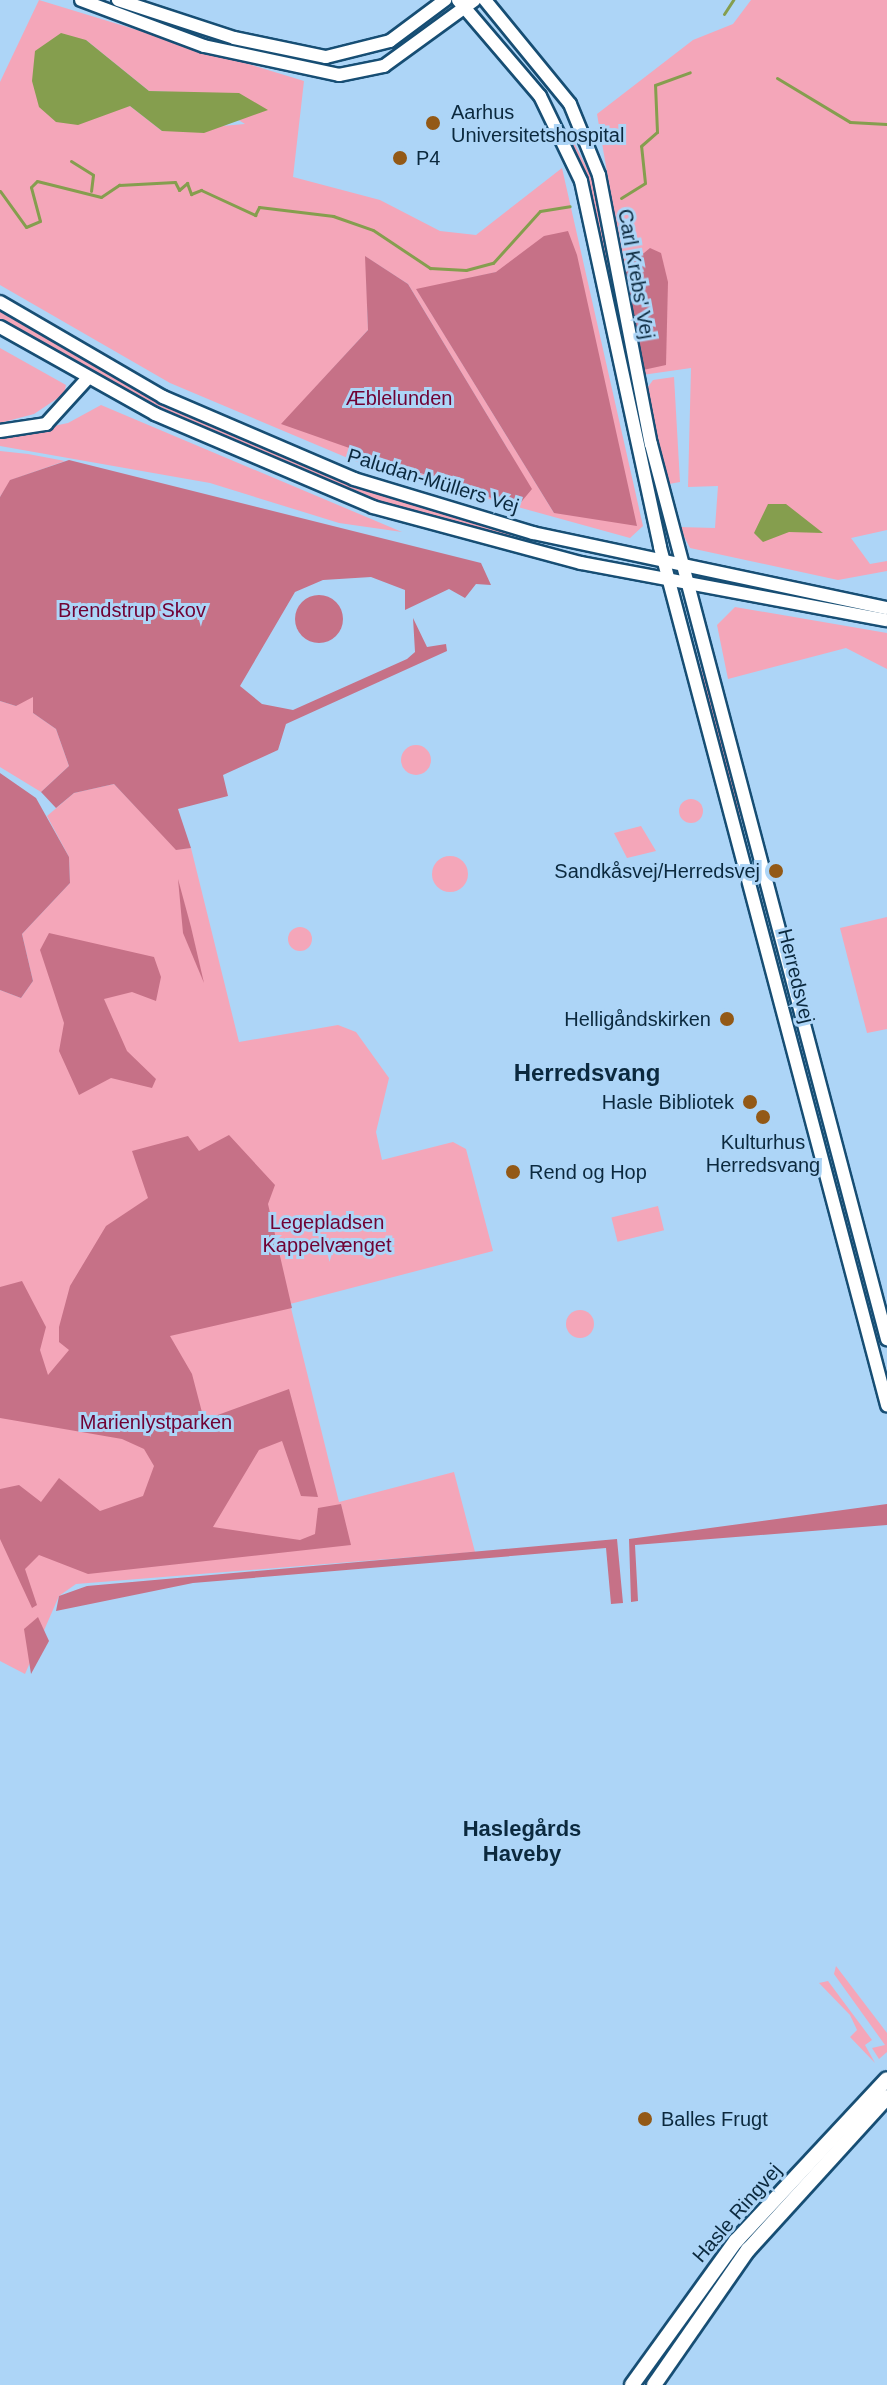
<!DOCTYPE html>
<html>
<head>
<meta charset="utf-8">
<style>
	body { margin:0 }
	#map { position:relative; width:887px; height:2385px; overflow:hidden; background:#add5f7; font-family:Helvetica,sans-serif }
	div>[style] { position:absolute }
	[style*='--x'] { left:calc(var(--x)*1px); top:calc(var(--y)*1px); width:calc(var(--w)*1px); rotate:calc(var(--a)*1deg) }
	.green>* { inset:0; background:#f4a6b9; transform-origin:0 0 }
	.round { border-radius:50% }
	.forest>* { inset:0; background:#c67187 }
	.water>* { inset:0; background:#859e4e }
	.stream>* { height:3px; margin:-1.5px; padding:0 1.5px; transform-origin:1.5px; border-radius:1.5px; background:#859e4e }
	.roads { filter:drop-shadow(2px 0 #174e74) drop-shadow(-2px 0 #174e74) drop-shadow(0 2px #174e74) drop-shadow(0 -2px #174e74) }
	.tertiary>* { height:12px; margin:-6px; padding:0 6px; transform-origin:6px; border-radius:6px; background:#fff }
	.secondary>* { height:14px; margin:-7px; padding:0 7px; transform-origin:7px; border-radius:7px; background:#fff }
	.dots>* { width:22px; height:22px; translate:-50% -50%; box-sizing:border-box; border:4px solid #add5f7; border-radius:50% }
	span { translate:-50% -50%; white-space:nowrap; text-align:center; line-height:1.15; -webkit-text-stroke:6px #add5f7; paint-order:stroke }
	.poi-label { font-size:20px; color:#0b293e }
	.left { translate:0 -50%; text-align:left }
	.right { translate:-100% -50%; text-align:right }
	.street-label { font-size:20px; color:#0b293e }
	.park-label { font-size:20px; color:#700233 }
	.neighbourhood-label { font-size:22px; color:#0b293e; font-weight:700 }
	.quarter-label { font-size:24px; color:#0b293e; font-weight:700 }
</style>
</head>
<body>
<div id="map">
	<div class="green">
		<div style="clip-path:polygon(evenodd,39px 0,304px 81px,293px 177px,380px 200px,440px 231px,476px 235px,562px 168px,643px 526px,630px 538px,362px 464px,170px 383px,0 285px,0 82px,39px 0,86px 40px,149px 91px,195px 93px,245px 124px,162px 131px,130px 106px,112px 108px,86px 40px,39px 0,366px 257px,408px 284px,513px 458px,520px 505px,368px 457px,304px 400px,368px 330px,366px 257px,39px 0,497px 272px,554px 513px,417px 290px,497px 272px)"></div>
		<div style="clip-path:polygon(751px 0,887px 0,887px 530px,851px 538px,870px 564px,887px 561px,887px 571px,838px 580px,690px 548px,679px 527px,715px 528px,718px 486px,688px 487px,691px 368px,642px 375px,597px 114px,693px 40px,733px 24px)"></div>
		<div style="clip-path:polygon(567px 129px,596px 186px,671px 538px,629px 388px,590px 194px)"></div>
		<div style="clip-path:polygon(0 309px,203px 423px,342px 480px,511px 532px,510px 541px,392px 507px,234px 446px,28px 337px,0 319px)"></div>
		<div style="clip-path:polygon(0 348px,66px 385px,64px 394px,34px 414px,0 423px)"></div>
		<div style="clip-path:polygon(674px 377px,680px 482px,669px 484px,645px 391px,653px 380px)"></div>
		<div style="clip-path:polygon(101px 405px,402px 532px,339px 523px,210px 483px,0 446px,0 437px,68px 423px)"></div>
		<div style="clip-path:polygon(0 451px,28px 454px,65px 461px,11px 480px,0 497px)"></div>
		<div style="clip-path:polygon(681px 606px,735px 774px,752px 848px,739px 813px)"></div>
		<div style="clip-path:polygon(735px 607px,887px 633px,887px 669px,846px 648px,728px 679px,717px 625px)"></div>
		<div style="clip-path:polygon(26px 695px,34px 697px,33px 713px,56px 729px,69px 766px,41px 792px,0 767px,0 701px,16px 706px)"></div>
		<div class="round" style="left:401px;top:745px;width:30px;height:30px"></div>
		<div style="clip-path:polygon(114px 784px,176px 849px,191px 848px,239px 1042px,338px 1025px,356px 1032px,389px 1078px,376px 1132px,382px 1160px,453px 1142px,466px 1149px,493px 1251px,290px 1304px,339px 1502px,454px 1472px,475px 1552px,76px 1584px,59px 1596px,25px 1674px,0 1661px,0 990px,21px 998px,33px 981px,22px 934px,70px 883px,69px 857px,47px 816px,74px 793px)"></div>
		<div class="round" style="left:679px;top:799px;width:24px;height:24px"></div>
		<div style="clip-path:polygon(641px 826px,656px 851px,627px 858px,614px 833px)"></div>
		<div class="round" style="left:432px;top:856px;width:36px;height:36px"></div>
		<div style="clip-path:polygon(887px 917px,887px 1029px,867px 1033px,840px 928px)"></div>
		<div class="round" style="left:288px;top:927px;width:24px;height:24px"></div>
		<div style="left:658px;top:1206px;width:25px;height:48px;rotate:76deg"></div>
		<div class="round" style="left:566px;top:1310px;width:28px;height:28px"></div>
		<div style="clip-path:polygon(836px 1966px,887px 2033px,887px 2052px,879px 2059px,872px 2048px,885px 2045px,834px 1974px)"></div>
		<div style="clip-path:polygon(828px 1981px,872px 2040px,865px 2045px,875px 2063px,850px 2037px,857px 2030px,850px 2015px,819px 1983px)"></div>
	</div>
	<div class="forest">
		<div style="clip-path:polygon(568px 231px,577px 255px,637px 526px,554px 513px,416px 289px,496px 272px,544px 236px)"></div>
		<div style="clip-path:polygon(650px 248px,661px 253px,668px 282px,666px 365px,643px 370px,621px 272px)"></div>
		<div style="clip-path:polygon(365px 256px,408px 284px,532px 489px,517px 507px,281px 424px,368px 330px)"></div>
		<div style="clip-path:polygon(69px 460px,481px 563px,491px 585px,476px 584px,465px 598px,449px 589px,405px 610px,405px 590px,371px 577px,323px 580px,295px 592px,240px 686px,262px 704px,293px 710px,407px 659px,415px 652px,413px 618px,427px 647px,446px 644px,447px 651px,286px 724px,278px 750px,223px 775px,228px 796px,178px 809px,191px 848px,176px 850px,114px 784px,74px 793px,56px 808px,41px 792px,69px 766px,56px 729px,33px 713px,33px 697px,16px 706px,0 701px,0 497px,10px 480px)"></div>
		<div class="round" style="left:295px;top:595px;width:48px;height:48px"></div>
		<div style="clip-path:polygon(0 773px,36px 798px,69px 857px,70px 883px,22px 934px,33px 981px,21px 998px,0 990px)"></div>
		<div style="clip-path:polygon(178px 879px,191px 927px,204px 983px,183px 933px)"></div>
		<div style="clip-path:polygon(49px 933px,154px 957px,161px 977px,156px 1001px,132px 992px,104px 999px,127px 1051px,156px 1079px,152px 1088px,111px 1078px,79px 1095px,59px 1051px,64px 1023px,40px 950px)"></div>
		<div style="clip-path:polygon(229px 1135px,275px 1185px,268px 1204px,292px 1308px,170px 1336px,192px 1374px,204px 1420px,289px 1389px,318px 1497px,301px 1496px,282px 1441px,259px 1450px,213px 1527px,300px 1540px,315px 1534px,318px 1508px,341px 1504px,351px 1545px,88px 1574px,39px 1555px,25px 1569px,37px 1605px,32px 1608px,0 1539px,0 1489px,19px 1485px,41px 1502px,59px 1478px,100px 1511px,143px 1496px,154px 1466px,144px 1449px,122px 1439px,0 1418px,0 1287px,22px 1281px,46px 1327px,40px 1350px,48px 1375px,69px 1350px,59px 1342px,59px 1327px,70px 1286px,106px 1226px,148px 1198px,132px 1151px,188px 1136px,199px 1151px)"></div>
		<div style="clip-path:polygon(887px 1504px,887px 1525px,635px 1545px,638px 1601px,631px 1602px,629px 1539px)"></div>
		<div style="clip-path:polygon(617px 1539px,623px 1603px,611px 1604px,606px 1548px,193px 1583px,56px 1611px,59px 1596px,87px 1586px)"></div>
		<div style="clip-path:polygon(38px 1617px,49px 1641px,31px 1674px,24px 1629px)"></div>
	</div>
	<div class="water">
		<div style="clip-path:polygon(61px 33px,86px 40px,149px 91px,239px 93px,268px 110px,204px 133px,162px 131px,130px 106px,78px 125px,56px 122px,39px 107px,32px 81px,35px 51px)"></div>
		<div style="clip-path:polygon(768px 504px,786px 504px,823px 533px,789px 532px,763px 542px,754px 533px)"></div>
	</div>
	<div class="stream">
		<div style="--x:724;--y:14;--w:17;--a:-57"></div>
		<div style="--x:777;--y:78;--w:85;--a:31.1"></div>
		<div style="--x:850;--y:122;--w:37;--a:3"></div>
		<div style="--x:71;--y:161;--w:26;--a:32"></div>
		<div style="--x:93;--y:175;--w:16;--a:97"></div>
		<div style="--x:0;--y:191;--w:44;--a:54.2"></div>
		<div style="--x:26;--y:227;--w:15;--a:-23"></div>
		<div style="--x:40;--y:221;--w:35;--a:-105"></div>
		<div style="--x:31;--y:187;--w:8;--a:-45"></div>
		<div style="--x:37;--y:181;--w:66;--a:14"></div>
		<div style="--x:101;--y:197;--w:22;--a:-34"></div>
		<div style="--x:119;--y:185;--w:56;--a:-3.1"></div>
		<div style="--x:175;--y:182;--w:9;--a:63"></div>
		<div style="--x:179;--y:190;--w:11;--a:-41"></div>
		<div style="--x:187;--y:183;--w:12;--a:70"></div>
		<div style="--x:191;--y:194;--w:11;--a:-22"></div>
		<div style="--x:201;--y:190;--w:60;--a:24.8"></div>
		<div style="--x:255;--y:215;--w:9;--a:-63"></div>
		<div style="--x:259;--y:207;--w:75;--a:6.9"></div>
		<div style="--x:333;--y:216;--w:42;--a:19.3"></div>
		<div style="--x:373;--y:230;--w:69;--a:33.7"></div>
		<div style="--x:430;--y:268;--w:36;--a:3"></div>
		<div style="--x:466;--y:270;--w:28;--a:-15"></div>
		<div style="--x:493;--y:263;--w:70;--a:-47.9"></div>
		<div style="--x:540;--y:211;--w:30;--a:-9"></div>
		<div style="--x:621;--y:198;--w:28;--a:-32"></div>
		<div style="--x:645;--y:183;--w:37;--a:-96"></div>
		<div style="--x:641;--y:146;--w:21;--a:-41"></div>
		<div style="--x:657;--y:132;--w:47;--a:-92.4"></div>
		<div style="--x:655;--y:85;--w:37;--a:-20"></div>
	</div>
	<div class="roads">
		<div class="tertiary">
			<div style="--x:81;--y:0;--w:131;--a:20.5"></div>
			<div style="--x:204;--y:46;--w:138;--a:12.1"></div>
			<div style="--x:339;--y:75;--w:46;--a:-11.3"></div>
			<div style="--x:384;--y:66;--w:112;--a:-36"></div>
			<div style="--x:118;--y:0;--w:122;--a:18.1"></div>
			<div style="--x:234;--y:38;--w:94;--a:11.7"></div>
			<div style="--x:326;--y:57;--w:66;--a:-14"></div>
			<div style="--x:390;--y:41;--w:69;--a:-36.7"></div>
			<div style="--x:458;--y:0;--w:126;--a:49.5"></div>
			<div style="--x:540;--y:96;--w:94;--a:64.2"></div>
			<div style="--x:581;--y:181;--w:374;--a:77.8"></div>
			<div style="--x:660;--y:547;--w:888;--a:75.18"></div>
			<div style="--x:485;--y:0;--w:134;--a:50.7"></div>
			<div style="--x:570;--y:104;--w:77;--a:67.8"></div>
			<div style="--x:599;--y:175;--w:274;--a:79.1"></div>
			<div style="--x:651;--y:444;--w:926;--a:75.23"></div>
			<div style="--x:0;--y:302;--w:189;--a:30.2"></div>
			<div style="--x:163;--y:397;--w:208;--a:23.2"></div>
			<div style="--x:354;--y:479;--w:187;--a:16.8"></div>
			<div style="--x:533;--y:533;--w:362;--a:12"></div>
			<div style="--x:0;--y:327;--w:178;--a:29.3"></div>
			<div style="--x:155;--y:414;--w:237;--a:23.1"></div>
			<div style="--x:373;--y:507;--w:215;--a:15.1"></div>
			<div style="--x:581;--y:563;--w:311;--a:10.6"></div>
			<div style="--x:0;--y:431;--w:47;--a:-8.7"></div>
			<div style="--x:46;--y:424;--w:61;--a:-47.7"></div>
		</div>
		<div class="secondary">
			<div style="--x:632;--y:2385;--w:178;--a:-54.2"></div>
			<div style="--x:736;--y:2241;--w:221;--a:-47"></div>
			<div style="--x:654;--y:2385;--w:165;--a:-55.2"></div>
			<div style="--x:748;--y:2250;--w:207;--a:-47.7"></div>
		</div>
	</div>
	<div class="dots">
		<div style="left:433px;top:123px;background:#935916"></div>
		<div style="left:400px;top:158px;background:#935916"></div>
		<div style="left:776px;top:871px;background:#935916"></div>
		<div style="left:727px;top:1019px;background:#935916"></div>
		<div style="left:750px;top:1102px;background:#935916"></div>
		<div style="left:763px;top:1117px;background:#935916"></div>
		<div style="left:513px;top:1172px;background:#935916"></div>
		<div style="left:645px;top:2119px;background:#935916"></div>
	</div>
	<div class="poi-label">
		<span class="left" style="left:451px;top:124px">Aarhus<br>Universitetshospital</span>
		<span class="left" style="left:416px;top:158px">P4</span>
		<span class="right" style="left:760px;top:871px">Sandkåsvej/Herredsvej</span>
		<span class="right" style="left:711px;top:1019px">Helligåndskirken</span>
		<span class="right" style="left:734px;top:1102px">Hasle Bibliotek</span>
		<span style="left:763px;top:1154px">Kulturhus<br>Herredsvang</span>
		<span class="left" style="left:529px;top:1172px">Rend og Hop</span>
		<span class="left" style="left:661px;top:2119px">Balles Frugt</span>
	</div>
	<div class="street-label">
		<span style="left:636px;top:274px;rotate:80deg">Carl Krebs' Vej</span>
		<span style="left:433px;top:481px;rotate:17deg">Paludan-Müllers Vej</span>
		<span style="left:796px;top:976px;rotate:76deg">Herredsvej</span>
		<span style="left:737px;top:2213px;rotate:-49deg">Hasle Ringvej</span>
	</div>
	<div class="park-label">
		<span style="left:399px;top:398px">Æblelunden</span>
		<span style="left:132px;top:610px">Brendstrup Skov</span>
		<span style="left:327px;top:1234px">Legepladsen<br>Kappelvænget</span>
		<span style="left:156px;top:1422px">Marienlystparken</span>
	</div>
	<div class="neighbourhood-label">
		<span style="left:522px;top:1841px">Haslegårds<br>Haveby</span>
	</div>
	<div class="quarter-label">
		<span style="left:587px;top:1073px">Herredsvang</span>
	</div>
</div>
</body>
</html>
